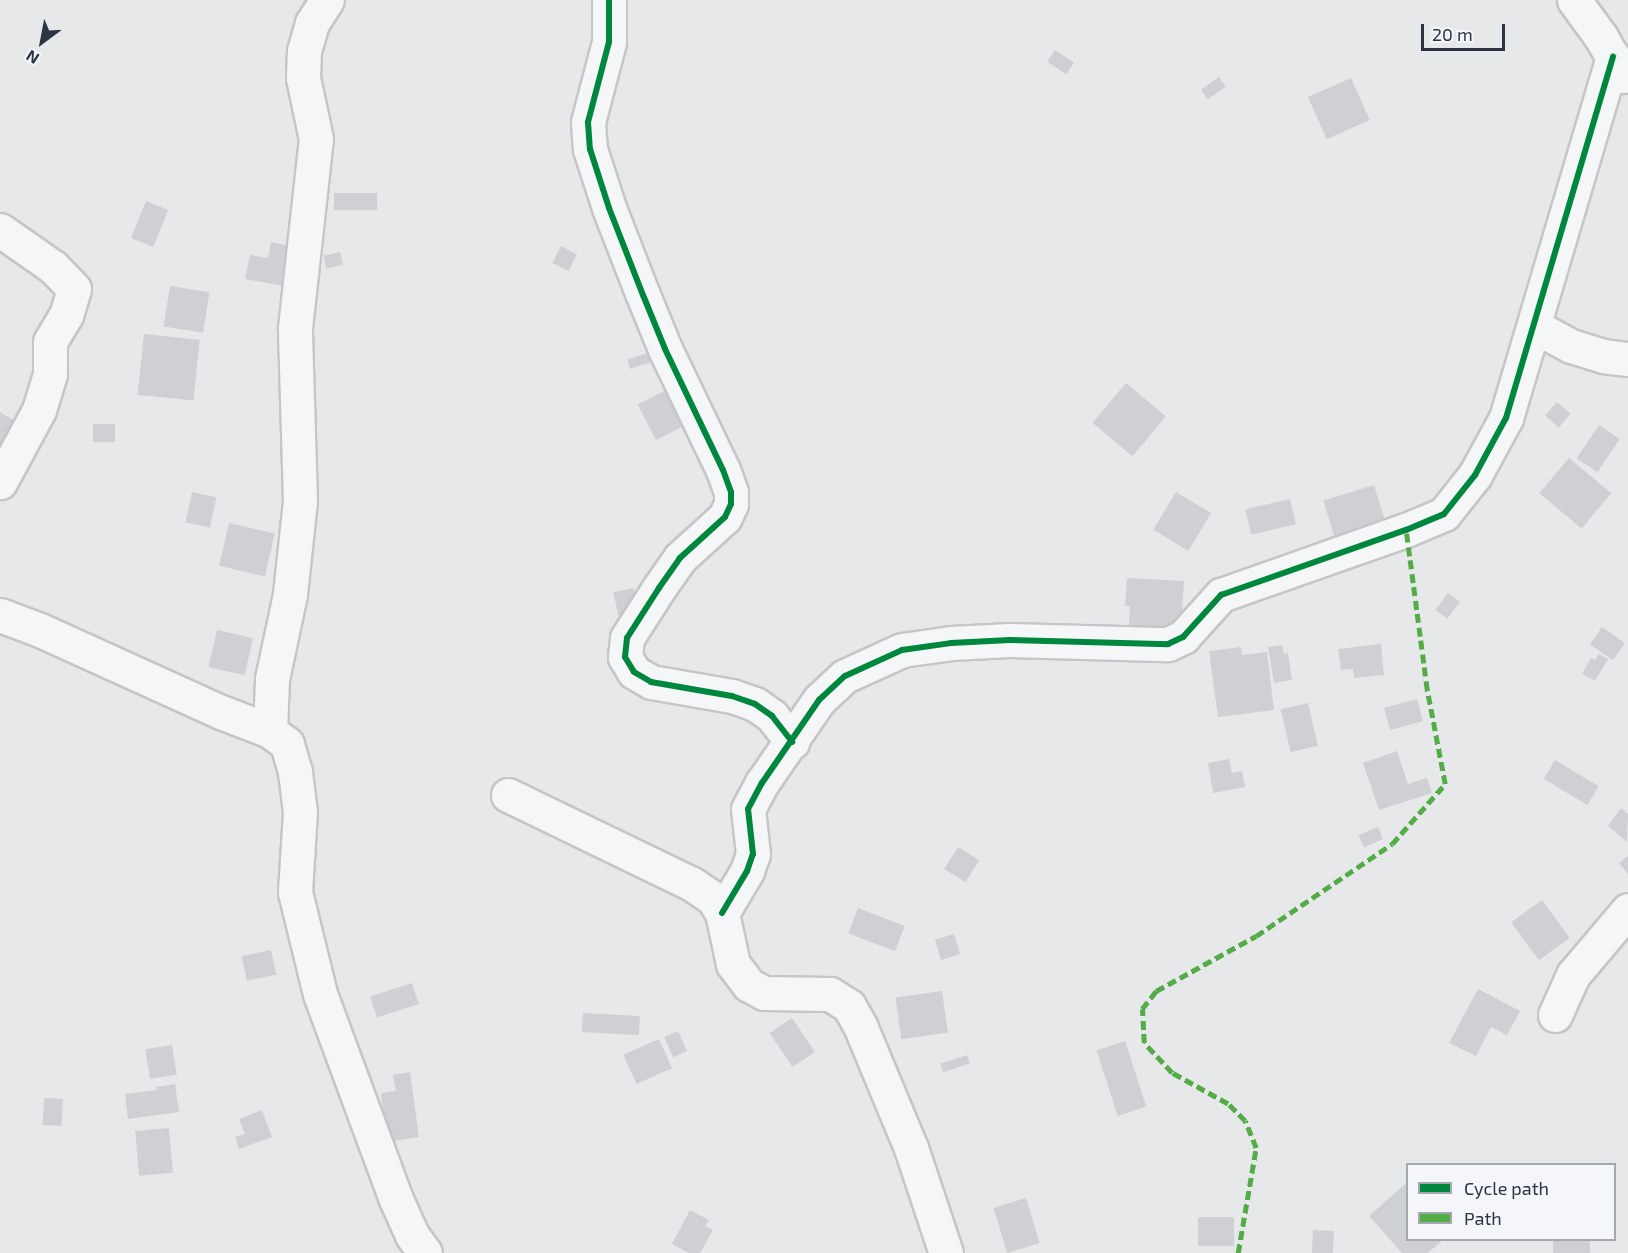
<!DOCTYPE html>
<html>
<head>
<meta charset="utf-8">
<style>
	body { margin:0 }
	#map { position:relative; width:1628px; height:1253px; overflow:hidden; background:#e6e8ea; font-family:"Exo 2",sans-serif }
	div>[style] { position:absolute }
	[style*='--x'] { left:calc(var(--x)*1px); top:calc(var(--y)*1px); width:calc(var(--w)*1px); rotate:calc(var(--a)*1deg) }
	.building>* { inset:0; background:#ced0d3; transform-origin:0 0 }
	.roads { filter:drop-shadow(2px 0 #c4c6c8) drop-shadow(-2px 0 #c4c6c8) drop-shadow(0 2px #c4c6c8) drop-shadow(0 -2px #c4c6c8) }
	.minor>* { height:33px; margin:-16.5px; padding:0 16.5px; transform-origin:16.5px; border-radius:16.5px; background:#f5f6f7 }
	.quiet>* { height:4.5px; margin-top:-2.25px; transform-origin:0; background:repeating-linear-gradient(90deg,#54ac47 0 9px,transparent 0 13.5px) }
	.cycleway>* { height:6px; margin:-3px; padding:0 3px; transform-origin:3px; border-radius:3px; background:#00873e }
	span { translate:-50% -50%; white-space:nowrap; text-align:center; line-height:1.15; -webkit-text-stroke:4.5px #f4f6f9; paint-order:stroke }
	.legend { position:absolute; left:1406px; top:1163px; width:210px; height:78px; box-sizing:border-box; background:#f4f6f9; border:2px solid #a4a8b1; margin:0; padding:8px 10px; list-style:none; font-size:18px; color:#2b3445 }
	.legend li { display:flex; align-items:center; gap:12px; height:30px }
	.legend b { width:30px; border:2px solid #a4a8b1 }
	.north { position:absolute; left:12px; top:12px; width:60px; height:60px; -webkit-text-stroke:4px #f4f6f9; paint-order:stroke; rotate:212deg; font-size:16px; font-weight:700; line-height:24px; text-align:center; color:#2b3445 }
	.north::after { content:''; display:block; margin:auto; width:21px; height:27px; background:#2b3445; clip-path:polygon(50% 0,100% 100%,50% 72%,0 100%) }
	.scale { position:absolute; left:1421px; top:24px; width:84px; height:27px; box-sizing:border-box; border:3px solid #2b3445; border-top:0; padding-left:8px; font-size:18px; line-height:21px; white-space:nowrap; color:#2b3445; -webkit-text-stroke:4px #f4f6f9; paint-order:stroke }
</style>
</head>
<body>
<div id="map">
	<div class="building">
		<div style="left:1055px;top:50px;width:23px;height:14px;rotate:34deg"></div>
		<div style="left:1219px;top:77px;width:12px;height:22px;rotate:55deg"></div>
		<div style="left:1351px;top:78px;width:46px;height:47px;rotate:66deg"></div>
		<div style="left:334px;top:193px;width:43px;height:17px"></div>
		<div style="left:146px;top:201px;width:24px;height:40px;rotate:22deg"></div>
		<div style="clip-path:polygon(271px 242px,291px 246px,284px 286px,245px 279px,250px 255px,268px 258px)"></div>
		<div style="left:561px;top:246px;width:18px;height:19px;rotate:27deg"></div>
		<div style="left:340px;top:252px;width:13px;height:17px;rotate:77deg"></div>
		<div style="left:170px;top:286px;width:40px;height:41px;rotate:9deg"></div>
		<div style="left:144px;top:334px;width:56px;height:61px;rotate:6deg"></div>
		<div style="left:654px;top:351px;width:10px;height:28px;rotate:73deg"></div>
		<div style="left:1126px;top:383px;width:52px;height:52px;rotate:40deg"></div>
		<div style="left:668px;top:389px;width:40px;height:34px;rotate:63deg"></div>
		<div style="left:1557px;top:402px;width:18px;height:18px;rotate:41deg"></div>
		<div style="clip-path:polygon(0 412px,26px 428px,0 469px)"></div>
		<div style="left:93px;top:424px;width:22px;height:18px"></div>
		<div style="left:1599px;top:425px;width:25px;height:40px;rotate:34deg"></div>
		<div style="left:1569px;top:458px;width:55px;height:46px;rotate:40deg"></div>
		<div style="left:1374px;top:485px;width:47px;height:53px;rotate:73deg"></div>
		<div style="left:192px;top:492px;width:25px;height:31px;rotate:12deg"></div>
		<div style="left:1176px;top:492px;width:41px;height:44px;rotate:31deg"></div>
		<div style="left:1290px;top:499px;width:26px;height:46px;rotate:77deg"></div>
		<div style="left:229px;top:523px;width:47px;height:44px;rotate:13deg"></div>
		<div style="clip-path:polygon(1127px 578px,1184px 581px,1181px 629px,1129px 627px,1130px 606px,1125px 606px)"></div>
		<div style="left:634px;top:588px;width:24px;height:21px;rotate:78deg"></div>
		<div style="left:1448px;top:593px;width:15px;height:21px;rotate:37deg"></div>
		<div style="left:1602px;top:627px;width:28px;height:21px;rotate:35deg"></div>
		<div style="left:217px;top:630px;width:37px;height:38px;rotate:13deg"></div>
		<div style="clip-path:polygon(1381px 644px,1384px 675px,1354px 678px,1353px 669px,1341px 670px,1338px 649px)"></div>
		<div style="clip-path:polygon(1282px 645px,1284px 654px,1288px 653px,1292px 680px,1274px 683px,1268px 647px)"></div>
		<div style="clip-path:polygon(1241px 647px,1242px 655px,1267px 652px,1274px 710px,1218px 717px,1209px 651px)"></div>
		<div style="clip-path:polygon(1599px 654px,1608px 659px,1595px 681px,1582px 674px,1591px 658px,1595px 660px)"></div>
		<div style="left:1417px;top:699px;width:23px;height:34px;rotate:75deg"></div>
		<div style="left:1308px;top:703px;width:44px;height:28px;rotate:77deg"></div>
		<div style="clip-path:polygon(1397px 751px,1408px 784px,1427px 778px,1432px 793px,1379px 810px,1363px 763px)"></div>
		<div style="clip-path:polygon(1229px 759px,1232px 773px,1242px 771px,1245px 787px,1213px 793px,1208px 763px)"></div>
		<div style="left:1555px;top:760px;width:51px;height:22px;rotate:31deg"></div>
		<div style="clip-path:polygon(1621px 808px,1628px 814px,1627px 842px,1608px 826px)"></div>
		<div style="left:1378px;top:827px;width:13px;height:21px;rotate:67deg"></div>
		<div style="left:958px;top:847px;width:25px;height:26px;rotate:32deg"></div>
		<div style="clip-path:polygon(1628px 856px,1628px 874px,1619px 863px)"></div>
		<div style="left:1542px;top:900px;width:47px;height:38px;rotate:54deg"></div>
		<div style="left:858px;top:908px;width:50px;height:27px;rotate:21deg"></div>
		<div style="left:954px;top:934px;width:21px;height:20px;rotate:73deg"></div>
		<div style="left:271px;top:950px;width:25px;height:30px;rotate:78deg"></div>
		<div style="left:412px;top:983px;width:22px;height:44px;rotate:72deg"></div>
		<div style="clip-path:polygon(1478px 989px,1520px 1011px,1507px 1035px,1491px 1027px,1476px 1056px,1449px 1043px)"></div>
		<div style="left:942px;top:991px;width:42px;height:47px;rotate:82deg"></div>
		<div style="left:583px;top:1013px;width:57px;height:19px;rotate:3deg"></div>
		<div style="left:792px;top:1018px;width:41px;height:27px;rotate:56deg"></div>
		<div style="left:678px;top:1031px;width:22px;height:15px;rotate:66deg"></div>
		<div style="left:659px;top:1039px;width:32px;height:39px;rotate:66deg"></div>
		<div style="left:1125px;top:1041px;width:69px;height:30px;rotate:72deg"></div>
		<div style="left:172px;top:1045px;width:30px;height:27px;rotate:81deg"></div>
		<div style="left:967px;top:1055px;width:9px;height:28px;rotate:72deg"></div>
		<div style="clip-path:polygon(410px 1072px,419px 1137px,387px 1142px,381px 1093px,396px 1091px,393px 1075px)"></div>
		<div style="clip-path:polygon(175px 1084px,179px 1112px,128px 1119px,125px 1094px,157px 1090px,156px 1087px)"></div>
		<div style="left:44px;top:1098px;width:19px;height:27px;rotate:3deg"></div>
		<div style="clip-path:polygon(262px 1110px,272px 1137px,239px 1149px,235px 1137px,245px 1134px,239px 1119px)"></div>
		<div style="left:169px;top:1128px;width:45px;height:34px;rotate:85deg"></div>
		<div style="clip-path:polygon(1405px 1184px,1408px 1187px,1408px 1240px,1443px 1240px,1428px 1253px,1402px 1253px,1369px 1216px)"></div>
		<div style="left:1026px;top:1198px;width:47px;height:34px;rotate:73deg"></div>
		<div style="clip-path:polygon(690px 1210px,709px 1220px,705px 1226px,713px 1230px,700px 1253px,689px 1253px,672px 1244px)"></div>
		<div style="left:1198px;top:1217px;width:36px;height:29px"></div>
		<div style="left:1313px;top:1230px;width:21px;height:23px;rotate:3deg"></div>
		<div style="left:1553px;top:1240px;width:37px;height:13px"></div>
	</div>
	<div class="roads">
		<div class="minor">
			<div style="--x:609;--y:0;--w:42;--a:90"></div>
			<div style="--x:609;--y:42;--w:83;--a:104.7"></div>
			<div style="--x:588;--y:122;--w:27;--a:86"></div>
			<div style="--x:590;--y:149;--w:62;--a:72.1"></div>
			<div style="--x:609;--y:208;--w:93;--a:68.7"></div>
			<div style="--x:643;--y:295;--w:58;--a:67.8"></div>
			<div style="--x:665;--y:349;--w:134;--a:64.4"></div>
			<div style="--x:723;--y:470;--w:23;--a:70"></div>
			<div style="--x:731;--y:492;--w:12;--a:90"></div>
			<div style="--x:731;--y:504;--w:14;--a:115"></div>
			<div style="--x:725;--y:517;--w:61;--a:137.7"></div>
			<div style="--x:680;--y:558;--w:37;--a:125"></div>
			<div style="--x:659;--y:588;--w:59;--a:122.6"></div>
			<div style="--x:627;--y:638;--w:19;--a:96"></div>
			<div style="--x:625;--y:657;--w:17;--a:59"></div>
			<div style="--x:634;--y:672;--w:20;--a:30"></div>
			<div style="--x:651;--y:682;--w:82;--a:9.8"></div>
			<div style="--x:732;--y:696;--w:24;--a:19"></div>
			<div style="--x:755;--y:704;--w:21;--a:35"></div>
			<div style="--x:772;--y:716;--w:33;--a:52"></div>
			<div style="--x:1574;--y:0;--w:46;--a:53.9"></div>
			<div style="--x:1601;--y:37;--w:45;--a:60.6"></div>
			<div style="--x:0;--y:230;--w:65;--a:34.9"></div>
			<div style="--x:53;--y:267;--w:30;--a:46"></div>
			<div style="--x:74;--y:289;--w:27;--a:107"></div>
			<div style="--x:66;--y:315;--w:31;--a:121"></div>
			<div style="--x:50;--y:342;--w:32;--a:90"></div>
			<div style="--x:50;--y:374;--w:38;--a:107"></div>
			<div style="--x:39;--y:410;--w:82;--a:118.4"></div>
			<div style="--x:1534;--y:326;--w:42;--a:28.4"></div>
			<div style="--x:1571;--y:346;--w:34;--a:17"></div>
			<div style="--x:1603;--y:356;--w:25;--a:7"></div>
			<div style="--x:0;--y:615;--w:43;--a:20.6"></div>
			<div style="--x:40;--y:630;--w:199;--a:24.4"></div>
			<div style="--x:221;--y:712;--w:53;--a:21.2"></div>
			<div style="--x:270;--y:731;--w:21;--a:37"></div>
			<div style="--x:287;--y:744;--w:29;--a:74"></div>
			<div style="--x:295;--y:772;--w:40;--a:82.9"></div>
			<div style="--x:300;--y:812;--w:80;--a:93.6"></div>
			<div style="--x:295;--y:892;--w:105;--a:76.2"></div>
			<div style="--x:320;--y:994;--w:216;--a:69.7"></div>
			<div style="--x:395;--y:1197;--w:42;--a:65.9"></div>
			<div style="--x:412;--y:1235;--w:22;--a:54"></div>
			<div style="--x:270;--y:731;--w:52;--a:-87.8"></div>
			<div style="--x:272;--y:679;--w:87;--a:-78"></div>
			<div style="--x:290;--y:594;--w:94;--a:-83.9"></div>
			<div style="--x:300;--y:501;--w:173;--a:-91.7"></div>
			<div style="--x:295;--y:328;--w:190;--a:-83.7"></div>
			<div style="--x:316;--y:139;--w:62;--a:-102"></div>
			<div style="--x:303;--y:78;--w:27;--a:-88"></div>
			<div style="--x:304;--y:51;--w:29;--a:-74"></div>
			<div style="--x:312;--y:23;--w:27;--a:-57"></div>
			<div style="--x:508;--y:795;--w:204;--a:25.8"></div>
			<div style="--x:692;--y:884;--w:25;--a:34"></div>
			<div style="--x:713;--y:898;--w:17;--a:59"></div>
			<div style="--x:722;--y:913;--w:52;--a:77.8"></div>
			<div style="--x:733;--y:964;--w:26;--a:53"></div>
			<div style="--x:749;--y:985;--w:17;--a:28"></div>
			<div style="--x:764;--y:993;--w:66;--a:0.9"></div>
			<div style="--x:830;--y:994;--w:22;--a:32"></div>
			<div style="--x:849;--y:1006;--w:25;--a:61"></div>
			<div style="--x:861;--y:1028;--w:130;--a:67.4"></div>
			<div style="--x:911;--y:1148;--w:111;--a:71.6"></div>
			<div style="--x:722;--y:913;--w:49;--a:-59.2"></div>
			<div style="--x:747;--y:871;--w:18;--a:-71"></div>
			<div style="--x:753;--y:854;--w:45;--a:-96.3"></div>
			<div style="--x:748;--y:809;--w:30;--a:-62"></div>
			<div style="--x:762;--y:783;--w:101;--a:-55.5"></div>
			<div style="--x:819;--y:700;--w:35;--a:-43"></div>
			<div style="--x:845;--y:676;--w:63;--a:-24.5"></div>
			<div style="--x:902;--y:650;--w:49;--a:-8.1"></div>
			<div style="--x:951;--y:643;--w:59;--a:-2.9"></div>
			<div style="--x:1010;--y:640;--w:158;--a:1.5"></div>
			<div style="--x:1168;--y:644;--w:17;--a:-25"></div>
			<div style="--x:1183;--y:637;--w:57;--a:-47.9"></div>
			<div style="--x:1221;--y:595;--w:196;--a:-19.4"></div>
			<div style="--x:1406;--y:530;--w:41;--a:-22.8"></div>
			<div style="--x:1444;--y:514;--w:50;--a:-51.5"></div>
			<div style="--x:1475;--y:475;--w:65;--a:-61.5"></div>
			<div style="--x:1506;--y:418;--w:377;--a:-73.5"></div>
			<div style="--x:1555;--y:1015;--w:44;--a:-65.8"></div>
			<div style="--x:1573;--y:975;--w:85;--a:-49.8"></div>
		</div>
	</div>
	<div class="quiet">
		<div style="--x:1238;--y:1253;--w:107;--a:-80.3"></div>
		<div style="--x:1256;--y:1148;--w:29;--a:-112"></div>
		<div style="--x:1245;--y:1121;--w:24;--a:-135"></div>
		<div style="--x:1228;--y:1104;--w:64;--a:-151"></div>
		<div style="--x:1172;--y:1073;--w:41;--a:-133"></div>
		<div style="--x:1144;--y:1043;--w:34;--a:-93"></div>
		<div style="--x:1142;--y:1009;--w:23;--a:-52"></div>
		<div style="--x:1156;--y:991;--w:114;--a:-28.8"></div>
		<div style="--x:1256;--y:936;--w:164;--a:-34.1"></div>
		<div style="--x:1392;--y:844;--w:80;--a:-48.5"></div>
		<div style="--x:1445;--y:784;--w:96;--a:-100.8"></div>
		<div style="--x:1427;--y:690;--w:161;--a:-97.5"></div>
	</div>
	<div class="cycleway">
		<div style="--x:609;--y:0;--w:42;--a:90"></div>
		<div style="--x:609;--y:42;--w:83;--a:104.7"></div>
		<div style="--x:588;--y:122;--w:27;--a:86"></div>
		<div style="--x:590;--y:149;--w:62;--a:72.1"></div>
		<div style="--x:609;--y:208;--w:93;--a:68.7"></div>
		<div style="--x:643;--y:295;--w:58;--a:67.8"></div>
		<div style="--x:665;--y:349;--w:134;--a:64.4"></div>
		<div style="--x:723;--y:470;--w:23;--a:70"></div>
		<div style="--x:731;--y:492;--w:12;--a:90"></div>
		<div style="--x:731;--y:504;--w:14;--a:115"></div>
		<div style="--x:725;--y:517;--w:61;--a:137.7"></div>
		<div style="--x:680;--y:558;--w:37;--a:125"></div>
		<div style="--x:659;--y:588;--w:59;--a:122.6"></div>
		<div style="--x:627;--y:638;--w:19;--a:96"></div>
		<div style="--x:625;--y:657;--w:17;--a:59"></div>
		<div style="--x:634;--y:672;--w:20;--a:30"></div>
		<div style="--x:651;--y:682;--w:82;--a:9.8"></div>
		<div style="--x:732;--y:696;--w:24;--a:19"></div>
		<div style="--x:755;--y:704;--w:21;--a:35"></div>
		<div style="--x:772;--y:716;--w:33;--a:52"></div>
		<div style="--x:722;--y:913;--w:49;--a:-59.2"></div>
		<div style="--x:747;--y:871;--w:18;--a:-71"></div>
		<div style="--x:753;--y:854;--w:45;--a:-96.3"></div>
		<div style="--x:748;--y:809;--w:30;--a:-62"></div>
		<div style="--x:762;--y:783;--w:101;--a:-55.5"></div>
		<div style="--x:819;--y:700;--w:35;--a:-43"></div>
		<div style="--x:845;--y:676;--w:63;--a:-24.5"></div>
		<div style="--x:902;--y:650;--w:49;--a:-8.1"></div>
		<div style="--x:951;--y:643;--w:59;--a:-2.9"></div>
		<div style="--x:1010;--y:640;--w:158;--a:1.5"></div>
		<div style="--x:1168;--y:644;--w:17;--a:-25"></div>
		<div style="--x:1183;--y:637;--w:57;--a:-47.9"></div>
		<div style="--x:1221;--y:595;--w:196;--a:-19.4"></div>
		<div style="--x:1406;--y:530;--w:41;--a:-22.8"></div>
		<div style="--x:1444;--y:514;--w:50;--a:-51.5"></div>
		<div style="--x:1475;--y:475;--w:65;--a:-61.5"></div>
		<div style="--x:1506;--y:418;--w:377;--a:-73.5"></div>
	</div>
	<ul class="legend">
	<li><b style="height:8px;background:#00873e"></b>Cycle path</li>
	<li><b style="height:8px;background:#54ac47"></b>Path</li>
	</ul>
	<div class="north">N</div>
	<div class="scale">20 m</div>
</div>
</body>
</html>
